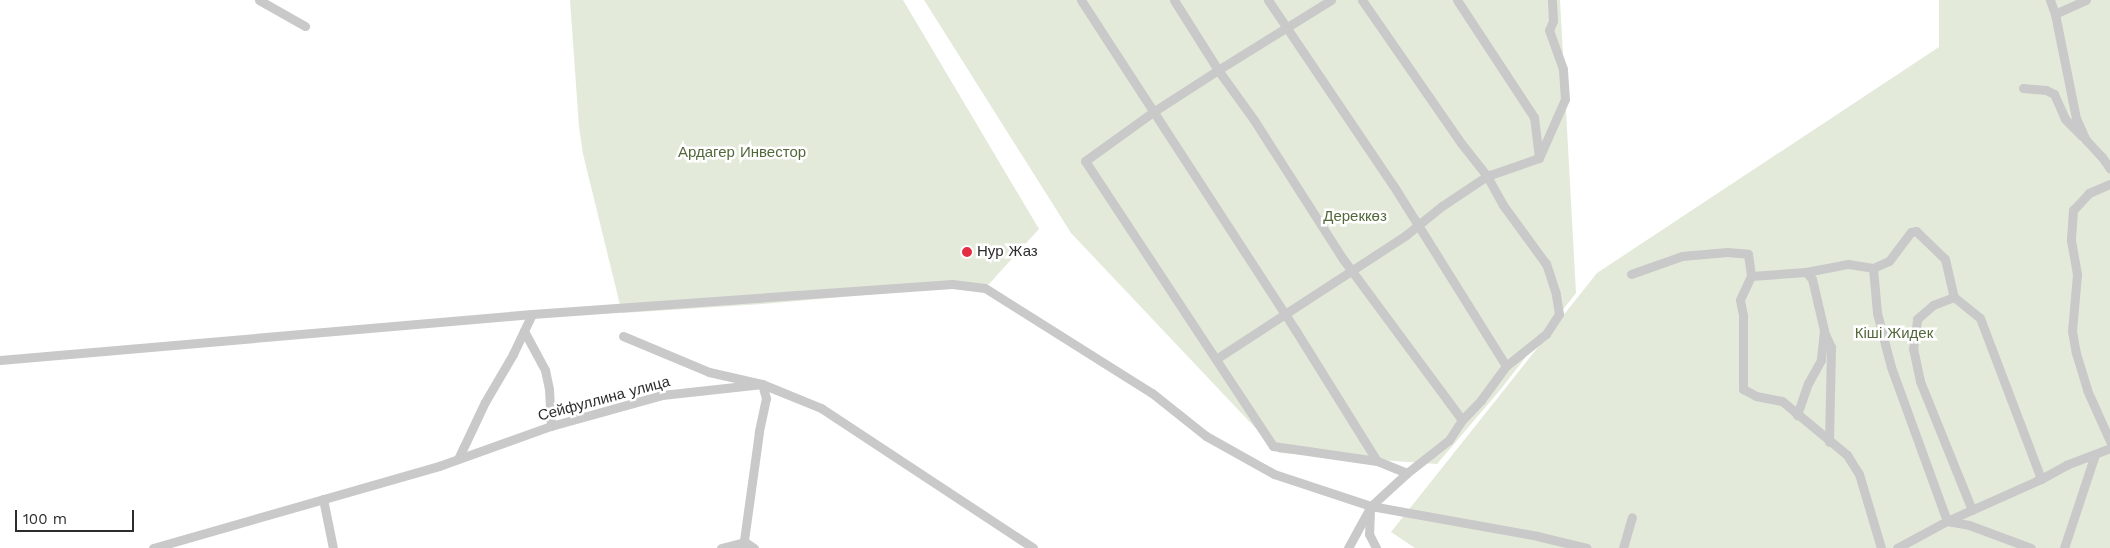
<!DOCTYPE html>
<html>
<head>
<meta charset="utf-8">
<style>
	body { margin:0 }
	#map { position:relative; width:2110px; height:548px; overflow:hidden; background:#fff; font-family:"Work Sans",sans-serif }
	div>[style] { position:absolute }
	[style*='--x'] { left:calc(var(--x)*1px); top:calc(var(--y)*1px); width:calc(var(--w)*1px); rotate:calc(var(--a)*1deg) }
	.green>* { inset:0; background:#e3eada }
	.minor>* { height:9px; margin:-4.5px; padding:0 4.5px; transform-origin:4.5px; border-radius:4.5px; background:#c9c9c9 }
	.dots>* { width:14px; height:14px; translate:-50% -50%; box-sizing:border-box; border:2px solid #fff; border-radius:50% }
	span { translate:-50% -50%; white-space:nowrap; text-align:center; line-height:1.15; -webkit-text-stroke:5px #fff; paint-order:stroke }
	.park-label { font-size:15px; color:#52683a }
	.poi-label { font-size:15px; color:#2c2c2c }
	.left { translate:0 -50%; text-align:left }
	.street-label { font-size:15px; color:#2c2c2c }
	.scale { position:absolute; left:15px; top:510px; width:119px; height:22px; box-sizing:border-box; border:2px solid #2c2c2c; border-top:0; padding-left:6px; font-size:15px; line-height:18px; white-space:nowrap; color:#2c2c2c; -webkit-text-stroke:4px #fff; paint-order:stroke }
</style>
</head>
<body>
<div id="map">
	<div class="green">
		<div style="clip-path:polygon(570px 0,903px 0,1039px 229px,989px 284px,763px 304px,622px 313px,583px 154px,579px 127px)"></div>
		<div style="clip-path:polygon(924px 0,1560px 0,1576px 293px,1500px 390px,1437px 464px,1279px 453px,1071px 233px)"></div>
		<div style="clip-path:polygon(1939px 0,2110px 0,2110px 548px,1415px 548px,1391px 532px,1597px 273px,1939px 47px)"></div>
	</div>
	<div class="minor">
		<div style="--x:259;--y:0;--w:53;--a:29.5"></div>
		<div style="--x:1081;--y:0;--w:395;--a:57"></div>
		<div style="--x:1296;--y:331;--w:153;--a:58.1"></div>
		<div style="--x:1174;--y:0;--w:83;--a:57.8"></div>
		<div style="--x:1218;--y:70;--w:133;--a:-31.8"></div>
		<div style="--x:1268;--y:0;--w:223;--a:56"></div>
		<div style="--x:1393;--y:185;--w:213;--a:58"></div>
		<div style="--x:1457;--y:0;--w:140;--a:56.7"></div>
		<div style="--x:1534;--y:117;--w:41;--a:83"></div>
		<div style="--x:2050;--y:0;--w:15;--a:70"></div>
		<div style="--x:2086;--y:0;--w:34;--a:156"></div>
		<div style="--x:2055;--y:14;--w:106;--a:78.6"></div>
		<div style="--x:2076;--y:118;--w:24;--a:66"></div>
		<div style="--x:2086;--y:140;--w:23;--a:47"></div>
		<div style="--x:2102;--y:157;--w:14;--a:56"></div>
		<div style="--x:2023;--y:88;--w:23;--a:5"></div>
		<div style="--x:2046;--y:90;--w:9;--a:27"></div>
		<div style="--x:2054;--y:94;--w:27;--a:66"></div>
		<div style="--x:2065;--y:119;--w:24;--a:45"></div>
		<div style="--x:2110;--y:184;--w:23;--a:157"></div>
		<div style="--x:2089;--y:193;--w:23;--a:133"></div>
		<div style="--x:2073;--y:210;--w:30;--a:94"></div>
		<div style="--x:2071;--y:240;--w:35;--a:80"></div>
		<div style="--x:2077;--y:274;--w:57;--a:95"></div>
		<div style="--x:2072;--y:331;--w:22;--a:80"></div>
		<div style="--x:2076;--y:353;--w:39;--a:73"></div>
		<div style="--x:2087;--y:390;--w:56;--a:65.7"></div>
		<div style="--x:1873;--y:268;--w:45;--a:84.9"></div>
		<div style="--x:1877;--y:313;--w:56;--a:75.5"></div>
		<div style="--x:1891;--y:367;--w:164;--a:70"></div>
		<div style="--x:1947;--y:521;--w:103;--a:-24.1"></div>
		<div style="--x:2041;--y:479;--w:29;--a:-29"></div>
		<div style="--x:2066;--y:465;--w:47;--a:-21.1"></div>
		<div style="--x:1806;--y:272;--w:43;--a:-10.8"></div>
		<div style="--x:1848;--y:264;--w:25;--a:9"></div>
		<div style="--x:1873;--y:268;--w:17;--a:-24"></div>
		<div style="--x:1889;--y:261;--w:36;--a:-53"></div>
		<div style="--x:1911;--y:232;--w:5;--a:-11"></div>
		<div style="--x:1916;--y:231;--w:40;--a:44"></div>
		<div style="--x:1945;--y:259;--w:39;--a:77"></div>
		<div style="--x:1631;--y:274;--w:54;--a:-19.4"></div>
		<div style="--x:1682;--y:256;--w:45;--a:-5.1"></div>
		<div style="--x:1727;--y:252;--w:21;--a:5"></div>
		<div style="--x:1748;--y:254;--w:22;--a:82"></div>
		<div style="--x:1751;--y:276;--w:26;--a:115"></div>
		<div style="--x:1740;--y:300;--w:16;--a:79"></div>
		<div style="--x:1743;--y:316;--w:73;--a:90"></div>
		<div style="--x:1743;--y:389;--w:15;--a:28"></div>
		<div style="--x:1756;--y:396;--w:26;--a:11"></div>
		<div style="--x:1782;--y:401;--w:85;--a:39.7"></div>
		<div style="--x:1847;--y:455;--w:22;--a:58"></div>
		<div style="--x:1859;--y:474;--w:77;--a:73.4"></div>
		<div style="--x:1751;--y:276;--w:55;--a:-4.2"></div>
		<div style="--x:1806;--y:272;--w:9;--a:49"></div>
		<div style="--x:1812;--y:279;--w:52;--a:76.8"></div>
		<div style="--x:1824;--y:330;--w:30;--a:96"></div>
		<div style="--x:1821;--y:360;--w:26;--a:119"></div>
		<div style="--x:1808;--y:383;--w:34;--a:109"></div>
		<div style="--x:524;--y:331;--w:44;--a:61.7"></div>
		<div style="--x:545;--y:370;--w:19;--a:78"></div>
		<div style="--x:549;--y:389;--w:37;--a:87"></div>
		<div style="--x:1824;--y:332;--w:17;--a:65"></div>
		<div style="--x:1831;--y:347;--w:95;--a:91.2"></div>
		<div style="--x:623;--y:336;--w:93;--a:22.7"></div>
		<div style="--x:709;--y:372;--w:54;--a:12.8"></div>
		<div style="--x:762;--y:384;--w:15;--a:74"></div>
		<div style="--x:766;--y:398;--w:35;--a:102"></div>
		<div style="--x:759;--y:432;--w:117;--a:97.9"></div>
		<div style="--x:1216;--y:359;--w:227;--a:-33.1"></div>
		<div style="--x:1406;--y:235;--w:46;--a:-38.9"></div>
		<div style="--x:1442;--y:206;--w:54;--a:-33.7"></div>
		<div style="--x:1487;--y:176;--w:55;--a:-19.1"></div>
		<div style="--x:1539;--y:158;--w:64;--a:-66.2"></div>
		<div style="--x:1565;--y:99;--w:30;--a:-94"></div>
		<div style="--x:1563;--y:69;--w:41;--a:-109.7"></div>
		<div style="--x:1549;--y:30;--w:10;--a:-66"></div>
		<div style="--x:1553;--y:21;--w:21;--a:-93"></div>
		<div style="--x:0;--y:360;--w:534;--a:-4.94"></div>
		<div style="--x:532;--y:314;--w:421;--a:-4.1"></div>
		<div style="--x:952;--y:284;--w:33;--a:7"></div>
		<div style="--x:985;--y:288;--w:197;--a:32.2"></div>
		<div style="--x:1152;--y:393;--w:69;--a:38.5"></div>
		<div style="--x:1206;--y:436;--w:78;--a:29.2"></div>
		<div style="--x:1274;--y:474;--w:102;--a:18.3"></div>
		<div style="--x:1371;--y:506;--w:169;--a:10.2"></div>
		<div style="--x:1537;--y:536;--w:51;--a:13.5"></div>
		<div style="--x:458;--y:459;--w:63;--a:-64.7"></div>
		<div style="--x:485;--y:402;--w:56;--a:-59.7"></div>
		<div style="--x:513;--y:354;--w:44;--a:-64.6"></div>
		<div style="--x:1407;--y:473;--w:32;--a:-158"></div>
		<div style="--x:1377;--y:461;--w:105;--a:-171.8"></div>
		<div style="--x:1273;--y:446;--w:341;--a:-123.4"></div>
		<div style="--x:1085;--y:161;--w:84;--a:-35.8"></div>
		<div style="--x:1153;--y:112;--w:77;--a:-32.9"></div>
		<div style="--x:1218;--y:70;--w:62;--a:54.2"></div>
		<div style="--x:1254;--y:120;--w:165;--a:57.4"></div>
		<div style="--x:1343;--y:259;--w:200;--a:53.5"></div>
		<div style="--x:323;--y:499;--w:50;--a:78.5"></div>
		<div style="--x:1370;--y:509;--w:25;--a:92"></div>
		<div style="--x:1369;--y:534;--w:16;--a:63"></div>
		<div style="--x:1972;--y:510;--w:139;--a:-112"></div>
		<div style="--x:1920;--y:381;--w:33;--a:-102"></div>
		<div style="--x:1913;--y:349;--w:30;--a:-82"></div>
		<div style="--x:1917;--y:319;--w:21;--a:-41"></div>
		<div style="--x:1933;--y:305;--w:22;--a:-21"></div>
		<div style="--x:1954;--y:297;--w:33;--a:39"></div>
		<div style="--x:1980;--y:318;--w:172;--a:69.2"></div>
		<div style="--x:153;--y:548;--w:298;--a:-16"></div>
		<div style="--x:439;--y:466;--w:119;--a:-19.7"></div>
		<div style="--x:551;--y:426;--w:115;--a:-15.6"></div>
		<div style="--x:662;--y:395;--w:101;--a:-6.3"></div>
		<div style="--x:762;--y:384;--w:64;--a:22.1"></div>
		<div style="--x:821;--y:408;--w:254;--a:33.4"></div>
		<div style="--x:721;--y:548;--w:25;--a:-14"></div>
		<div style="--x:745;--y:542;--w:11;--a:34"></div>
		<div style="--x:1348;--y:548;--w:48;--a:-61.3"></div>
		<div style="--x:1371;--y:506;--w:49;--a:-42.5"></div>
		<div style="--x:1407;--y:473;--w:53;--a:-38.2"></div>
		<div style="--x:1449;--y:440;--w:24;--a:-57"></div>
		<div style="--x:1462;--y:420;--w:28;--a:-46"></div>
		<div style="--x:1481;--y:400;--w:42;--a:-53.7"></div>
		<div style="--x:1506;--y:366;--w:51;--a:-38.7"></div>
		<div style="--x:1546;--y:334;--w:24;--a:-57"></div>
		<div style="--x:1559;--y:314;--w:20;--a:-99"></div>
		<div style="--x:1556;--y:294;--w:32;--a:-108"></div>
		<div style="--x:1546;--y:264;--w:73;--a:-126.1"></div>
		<div style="--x:1503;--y:205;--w:33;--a:-119"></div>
		<div style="--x:1487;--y:176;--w:42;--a:-128.2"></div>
		<div style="--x:1461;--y:143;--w:174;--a:-124.7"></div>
		<div style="--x:1623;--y:548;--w:32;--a:-74"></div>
		<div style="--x:1897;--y:548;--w:57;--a:-28.4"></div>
		<div style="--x:1947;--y:521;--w:22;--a:10"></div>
		<div style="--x:1969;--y:525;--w:66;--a:20.4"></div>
		<div style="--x:2064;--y:548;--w:99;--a:-71.7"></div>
	</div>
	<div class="dots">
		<div style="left:967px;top:252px;background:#e42d43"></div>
	</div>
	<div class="park-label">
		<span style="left:742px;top:153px">Ардагер Инвестор</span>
		<span style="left:1355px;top:217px">Дереккөз</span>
		<span style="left:1894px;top:334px">Кіші Жидек</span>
	</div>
	<div class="poi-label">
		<span class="left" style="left:977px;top:252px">Нур Жаз</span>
	</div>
	<div class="street-label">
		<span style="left:604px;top:399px;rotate:-15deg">Сейфуллина улица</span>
	</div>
	<div class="scale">100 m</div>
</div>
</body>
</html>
